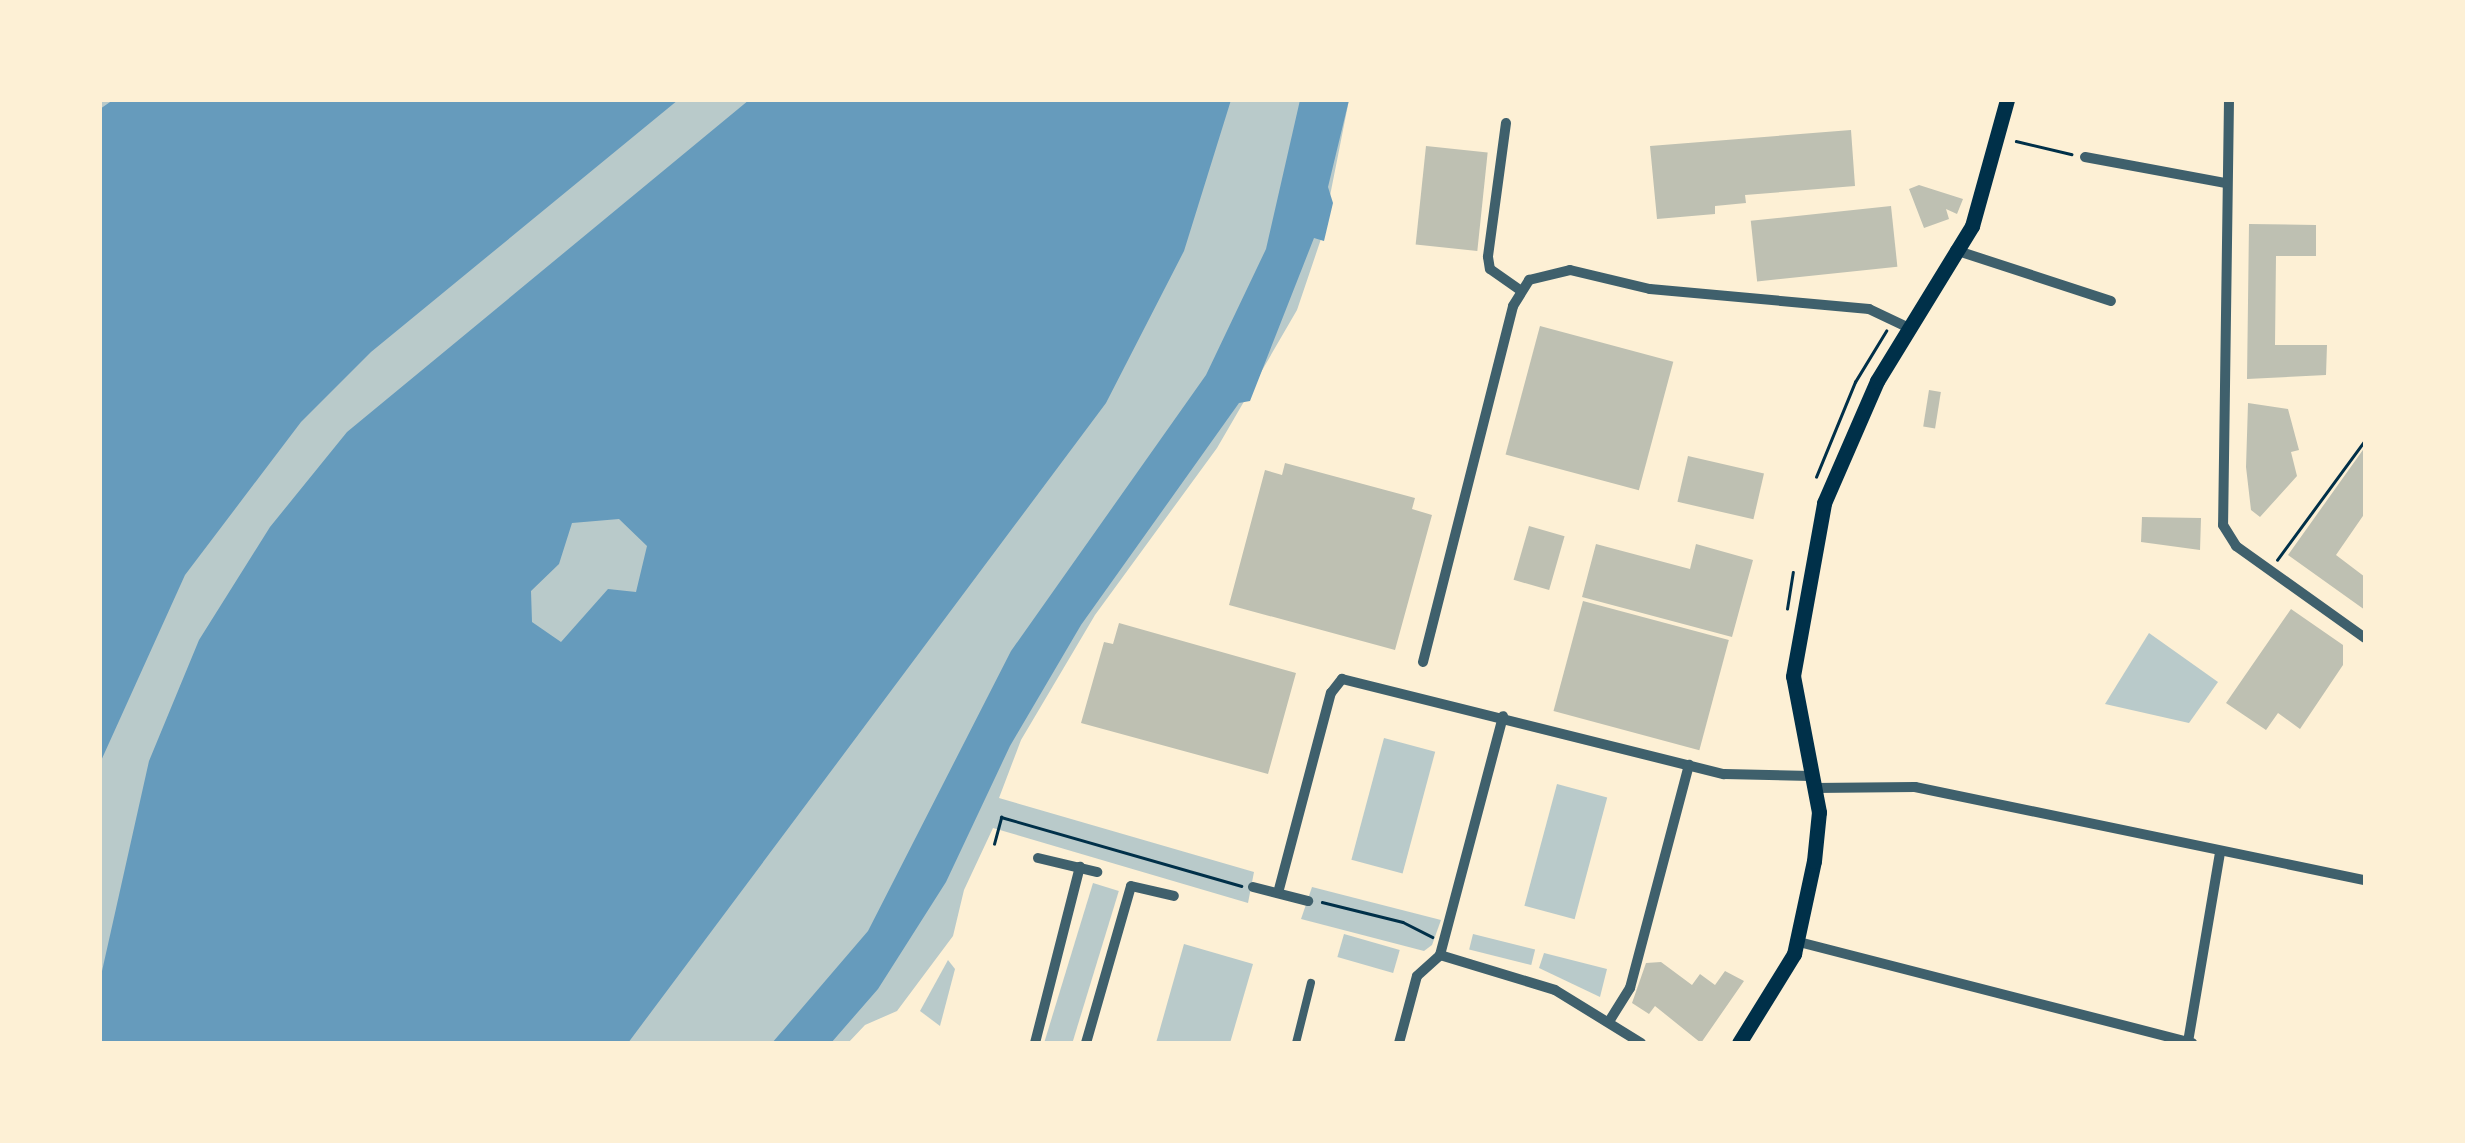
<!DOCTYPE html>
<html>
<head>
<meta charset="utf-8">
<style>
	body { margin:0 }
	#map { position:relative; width:2465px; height:1143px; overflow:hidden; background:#fdf0d5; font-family:Quicksand,sans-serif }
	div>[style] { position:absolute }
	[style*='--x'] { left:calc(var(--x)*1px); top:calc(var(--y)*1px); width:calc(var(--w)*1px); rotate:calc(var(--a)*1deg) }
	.green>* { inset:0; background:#b9caca; transform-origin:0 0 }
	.water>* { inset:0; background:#669bbc }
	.building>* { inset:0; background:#bec0b2; transform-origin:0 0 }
	.path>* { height:2.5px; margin:-1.25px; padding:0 1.25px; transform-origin:1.25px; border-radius:1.25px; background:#003049 }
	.pedestrian>* { height:8px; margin:-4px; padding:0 4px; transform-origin:4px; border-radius:4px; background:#3f606c }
	.minor>* { height:10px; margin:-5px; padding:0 5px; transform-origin:5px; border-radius:5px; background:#3f606c }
	.secondary>* { height:15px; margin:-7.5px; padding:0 7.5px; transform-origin:7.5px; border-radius:7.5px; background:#003049 }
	span { translate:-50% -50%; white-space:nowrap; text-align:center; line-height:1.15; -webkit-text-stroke:9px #fdf0d5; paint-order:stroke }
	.frame { position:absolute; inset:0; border:102px solid #fdf0d5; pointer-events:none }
</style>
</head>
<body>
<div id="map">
	<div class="green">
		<div style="clip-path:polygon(100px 100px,1349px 100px,1322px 236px,1297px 310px,1217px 448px,1095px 615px,1021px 740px,999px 798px,1254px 872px,1248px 903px,993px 828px,964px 890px,953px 936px,897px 1011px,865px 1025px,848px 1043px,100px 1043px)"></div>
		<div style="clip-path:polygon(2149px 633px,2218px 682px,2189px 723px,2105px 704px)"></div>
		<div style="left:1384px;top:738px;width:53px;height:126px;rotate:15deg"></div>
		<div style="left:1557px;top:784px;width:52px;height:126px;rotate:15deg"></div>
		<div style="left:1093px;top:883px;width:27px;height:166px;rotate:17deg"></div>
		<div style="clip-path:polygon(1312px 887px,1441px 920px,1432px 945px,1424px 951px,1301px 919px)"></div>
		<div style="left:1344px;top:934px;width:58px;height:24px;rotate:16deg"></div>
		<div style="left:1473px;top:934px;width:64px;height:16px;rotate:14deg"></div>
		<div style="clip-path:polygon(1184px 944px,1253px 964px,1230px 1043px,1156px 1043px)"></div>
		<div style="clip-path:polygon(1544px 953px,1607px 969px,1600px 997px,1539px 968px)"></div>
		<div style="clip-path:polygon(948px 960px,955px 969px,940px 1026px,920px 1011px)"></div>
	</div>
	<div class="water">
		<div style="clip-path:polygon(113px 100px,678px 100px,371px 352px,301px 422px,185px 575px,100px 763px,100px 109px)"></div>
		<div style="clip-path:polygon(evenodd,749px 100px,1231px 100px,1184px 251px,1106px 403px,628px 1043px,100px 1043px,100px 980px,149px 761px,199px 640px,270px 527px,347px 432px,749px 100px,619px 519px,647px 546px,636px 592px,608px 589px,561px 642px,532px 622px,531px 591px,559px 564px,572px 523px,619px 519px)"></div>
		<div style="clip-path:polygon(1300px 100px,1349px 100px,1328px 187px,1333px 203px,1324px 241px,1314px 238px,1250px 401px,1239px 403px,1081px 625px,1010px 746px,946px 882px,878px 989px,831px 1043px,772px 1043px,868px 931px,1011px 651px,1206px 375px,1266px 249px)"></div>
	</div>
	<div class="building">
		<div style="clip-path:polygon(1851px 130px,1855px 186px,1745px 195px,1746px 203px,1715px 206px,1715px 214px,1657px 219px,1650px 146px)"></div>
		<div style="left:1426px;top:146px;width:62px;height:99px;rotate:6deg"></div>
		<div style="clip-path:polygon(1919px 185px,1963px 199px,1957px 214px,1946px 209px,1949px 219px,1924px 228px,1909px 189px)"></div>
		<div style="left:1891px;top:206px;width:61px;height:141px;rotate:84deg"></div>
		<div style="clip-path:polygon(2249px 224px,2316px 225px,2316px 256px,2276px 256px,2275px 345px,2327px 345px,2326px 375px,2247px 379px)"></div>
		<div style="left:1540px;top:326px;width:138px;height:133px;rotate:15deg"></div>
		<div style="left:1929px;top:390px;width:12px;height:37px;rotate:9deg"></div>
		<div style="clip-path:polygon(2248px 403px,2288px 409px,2299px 450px,2291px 452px,2297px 476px,2260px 517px,2251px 510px,2246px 467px)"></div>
		<div style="clip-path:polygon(2365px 447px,2365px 513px,2336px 555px,2365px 577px,2365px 610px,2288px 555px)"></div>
		<div style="left:1688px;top:456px;width:78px;height:47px;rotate:13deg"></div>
		<div style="clip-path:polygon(1285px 463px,1415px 498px,1412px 509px,1432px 515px,1395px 650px,1229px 605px,1265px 470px,1282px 475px)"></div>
		<div style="clip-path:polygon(2142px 517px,2201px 518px,2200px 550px,2141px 542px)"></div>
		<div style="left:1529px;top:526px;width:37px;height:56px;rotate:16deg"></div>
		<div style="clip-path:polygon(1596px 544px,1690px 569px,1696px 544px,1753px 560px,1732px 637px,1582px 597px)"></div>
		<div style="left:1583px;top:601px;width:151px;height:114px;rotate:15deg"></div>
		<div style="clip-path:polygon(2291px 609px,2343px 645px,2343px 665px,2300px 729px,2278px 713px,2266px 730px,2226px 703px)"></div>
		<div style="clip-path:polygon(1119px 623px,1296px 673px,1268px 774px,1081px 723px,1104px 642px,1113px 644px)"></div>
		<div style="clip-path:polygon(1661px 962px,1692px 985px,1700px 974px,1715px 985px,1725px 971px,1744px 981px,1701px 1043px,1655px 1006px,1649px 1014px,1632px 1003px,1646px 963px)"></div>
	</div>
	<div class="path">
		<div style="--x:2016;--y:141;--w:57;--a:13.3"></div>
		<div style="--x:1816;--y:477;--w:103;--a:-67.7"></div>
		<div style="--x:1855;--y:382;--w:60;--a:-58.7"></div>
		<div style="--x:2277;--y:560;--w:149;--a:-53.7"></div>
		<div style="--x:1787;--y:609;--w:37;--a:-81"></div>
		<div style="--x:994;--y:844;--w:28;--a:-75"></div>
		<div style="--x:1001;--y:817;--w:250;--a:16"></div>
		<div style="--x:1322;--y:902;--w:83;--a:13.9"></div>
		<div style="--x:1403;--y:922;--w:33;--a:27"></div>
	</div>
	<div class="pedestrian">
		<div style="--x:1296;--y:1043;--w:62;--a:-76"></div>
	</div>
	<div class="minor">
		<div style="--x:2229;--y:100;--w:425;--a:90.8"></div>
		<div style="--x:2223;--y:525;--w:25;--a:58"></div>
		<div style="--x:2236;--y:546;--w:158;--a:35.5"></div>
		<div style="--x:1506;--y:123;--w:135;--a:97.7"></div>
		<div style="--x:1488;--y:257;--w:12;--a:81"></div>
		<div style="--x:1490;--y:269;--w:37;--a:35"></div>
		<div style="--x:2085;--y:157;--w:142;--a:10.5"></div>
		<div style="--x:1955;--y:250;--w:164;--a:18.1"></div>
		<div style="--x:1423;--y:662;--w:367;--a:-75.8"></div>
		<div style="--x:1513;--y:306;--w:31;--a:-58"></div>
		<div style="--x:1529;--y:280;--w:42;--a:-13.7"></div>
		<div style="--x:1570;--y:270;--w:82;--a:13.4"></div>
		<div style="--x:1650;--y:289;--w:220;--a:5.2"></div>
		<div style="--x:1869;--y:309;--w:42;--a:25.3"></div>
		<div style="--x:1814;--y:788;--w:101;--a:-0.6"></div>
		<div style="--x:1915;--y:787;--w:460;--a:11.7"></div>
		<div style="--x:1038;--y:858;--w:61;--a:13.3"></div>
		<div style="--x:1253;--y:887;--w:57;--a:14.3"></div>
		<div style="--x:1278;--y:893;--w:207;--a:-75.2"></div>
		<div style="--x:1331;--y:693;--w:18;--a:-52"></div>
		<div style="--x:1342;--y:679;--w:394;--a:14"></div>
		<div style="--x:1724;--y:774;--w:87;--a:1.3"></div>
		<div style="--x:1799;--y:942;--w:406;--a:14.4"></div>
		<div style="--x:1440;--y:955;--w:247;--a:-75.2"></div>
		<div style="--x:1610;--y:1020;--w:38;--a:-58"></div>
		<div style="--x:1630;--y:988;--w:231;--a:-75.2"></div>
		<div style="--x:2188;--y:1042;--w:192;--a:-80.4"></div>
		<div style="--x:1035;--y:1043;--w:182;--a:-75.7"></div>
		<div style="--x:1086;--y:1043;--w:163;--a:-74"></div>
		<div style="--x:1131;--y:886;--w:44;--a:13.1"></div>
		<div style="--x:1399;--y:1043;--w:69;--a:-75"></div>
		<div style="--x:1417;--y:976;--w:31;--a:-42"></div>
		<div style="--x:1440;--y:955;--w:120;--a:16.9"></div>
		<div style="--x:1555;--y:990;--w:101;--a:31.6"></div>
	</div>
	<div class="secondary">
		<div style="--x:1739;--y:1043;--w:105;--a:-58.3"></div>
		<div style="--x:1794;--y:954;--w:95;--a:-77.9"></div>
		<div style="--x:1814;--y:861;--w:49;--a:-84.2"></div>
		<div style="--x:1819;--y:812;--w:138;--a:-100.8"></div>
		<div style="--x:1793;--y:676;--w:176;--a:-79.8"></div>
		<div style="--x:1824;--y:503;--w:133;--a:-66.5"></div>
		<div style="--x:1877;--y:381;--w:182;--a:-58.5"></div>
		<div style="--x:1972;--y:226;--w:131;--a:-74.5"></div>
	</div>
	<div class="frame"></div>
</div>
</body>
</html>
